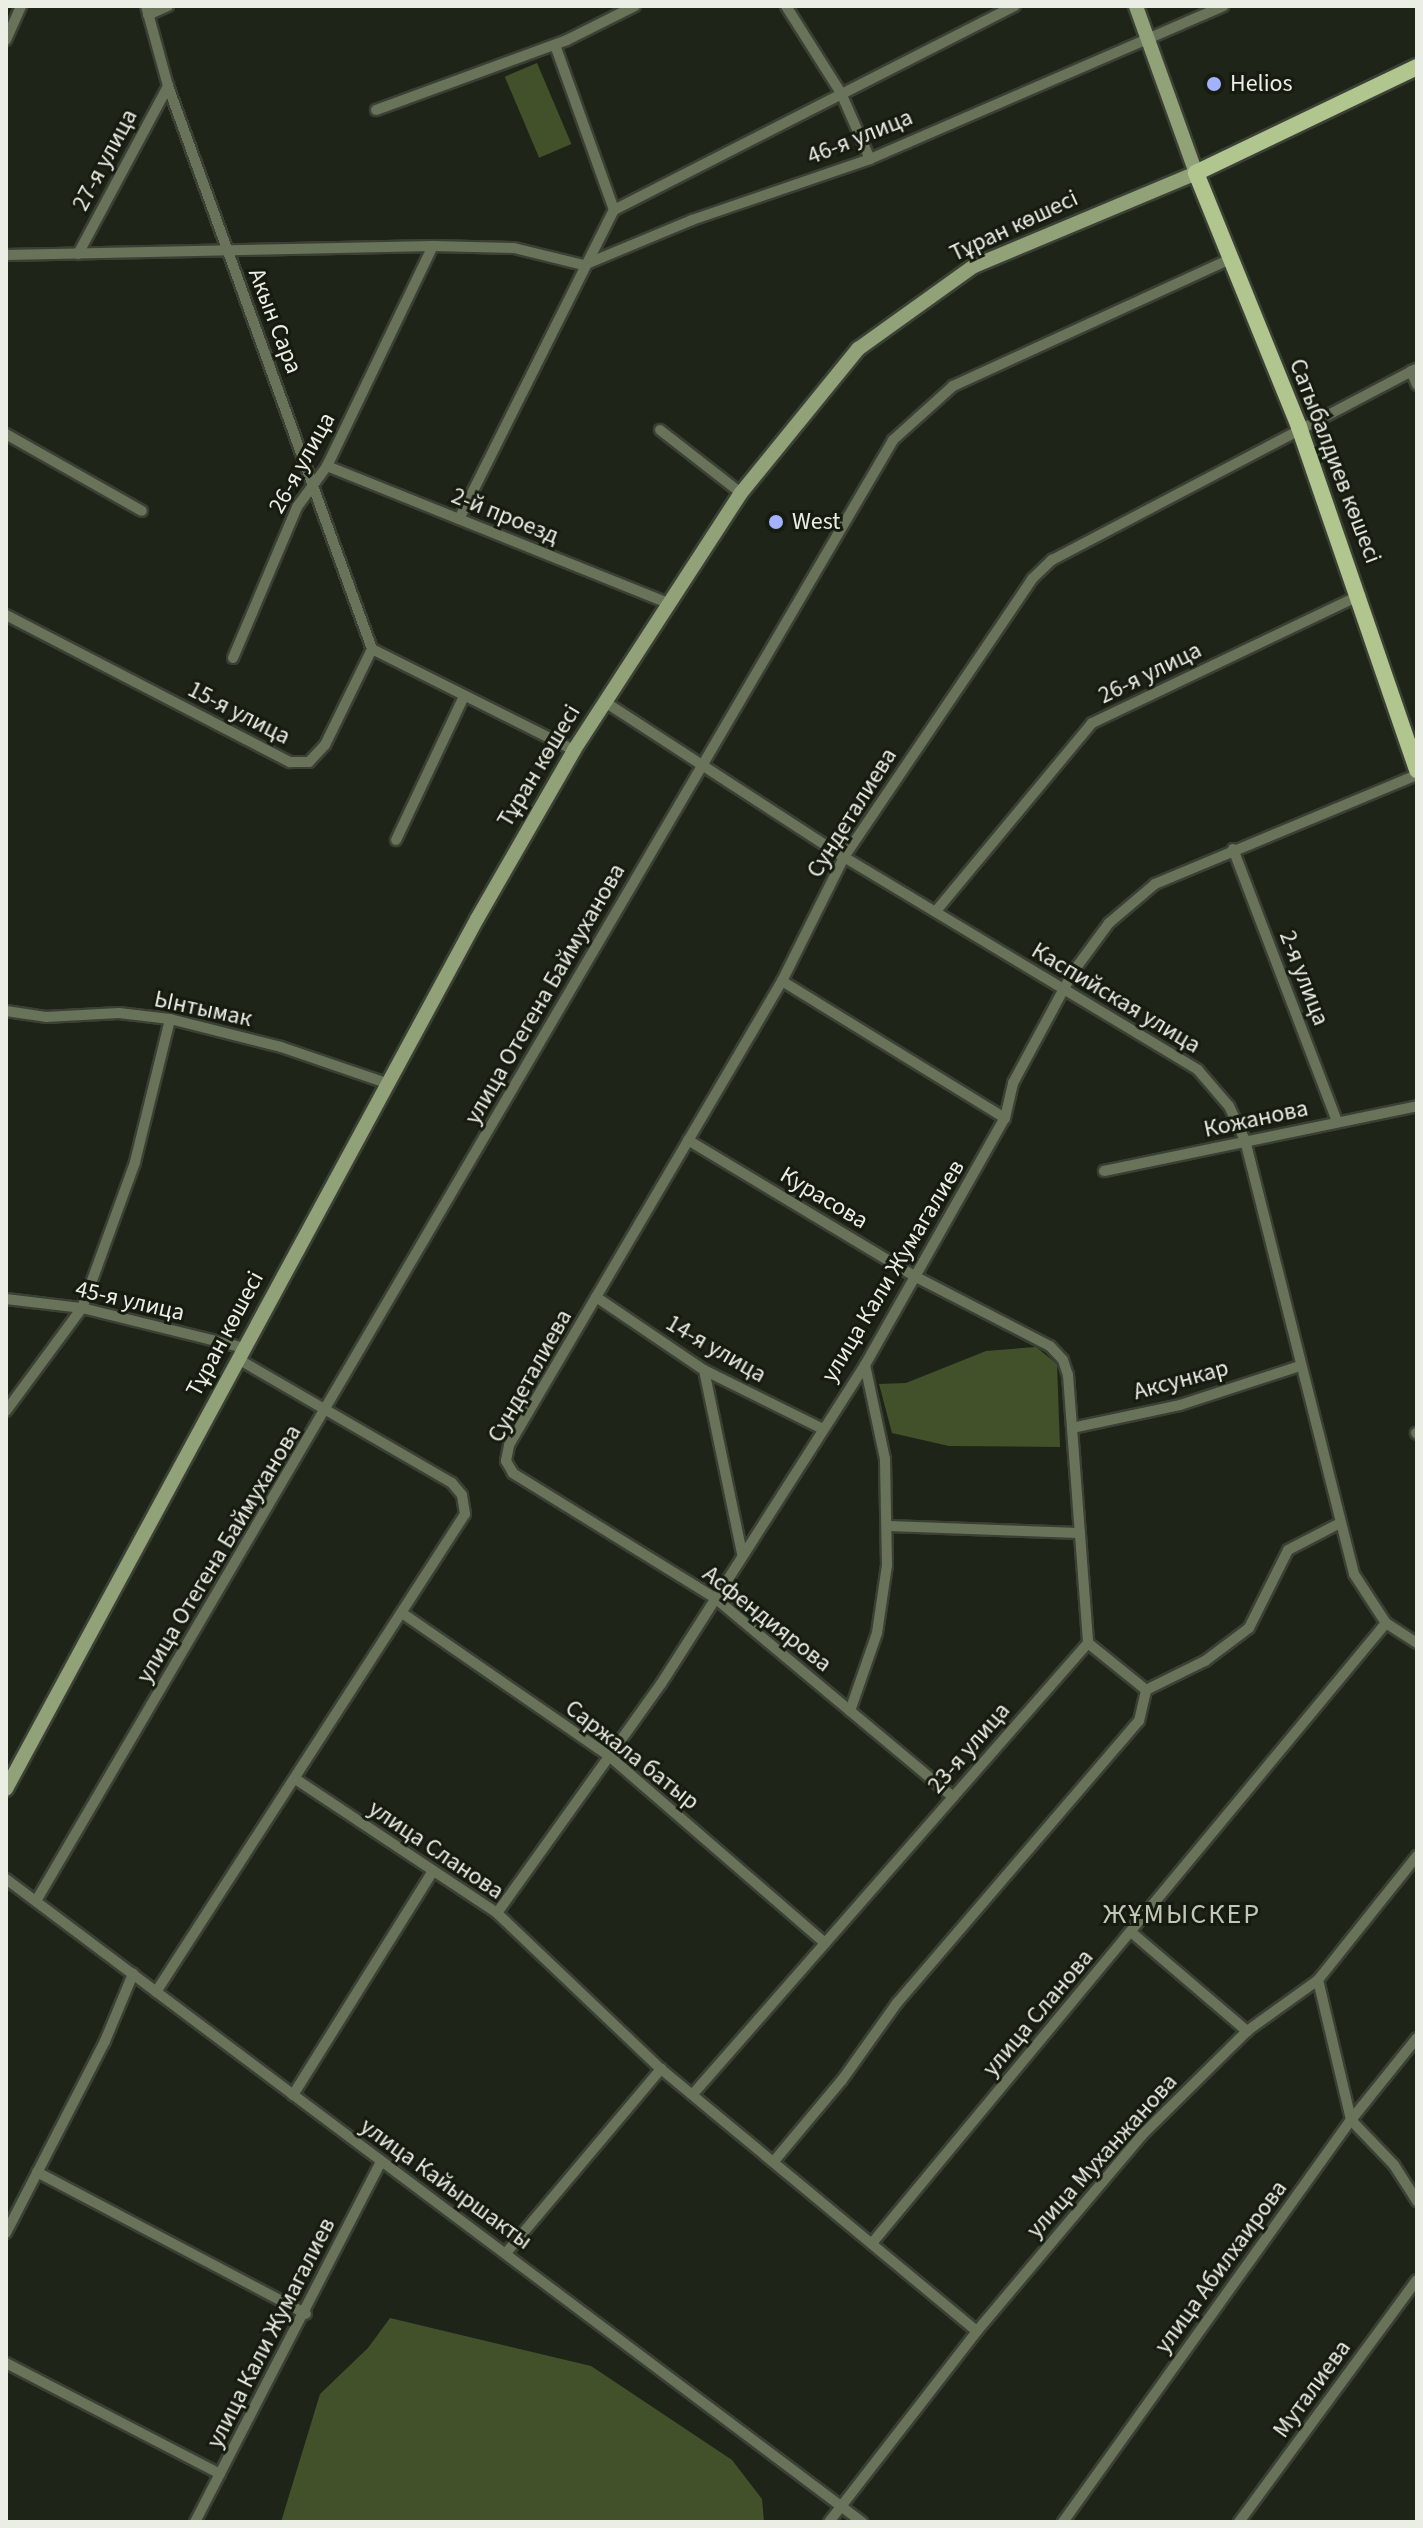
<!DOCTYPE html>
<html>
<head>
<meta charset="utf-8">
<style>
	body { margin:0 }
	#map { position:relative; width:1423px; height:2528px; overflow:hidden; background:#1f2418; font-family:"Source Sans 3",sans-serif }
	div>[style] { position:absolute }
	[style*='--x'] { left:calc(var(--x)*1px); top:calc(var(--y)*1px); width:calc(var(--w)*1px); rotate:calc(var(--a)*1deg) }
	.green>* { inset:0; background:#43512b; transform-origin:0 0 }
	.roads { filter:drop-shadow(2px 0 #3b4035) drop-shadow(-2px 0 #3b4035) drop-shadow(0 2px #3b4035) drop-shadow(0 -2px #3b4035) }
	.street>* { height:10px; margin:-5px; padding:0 5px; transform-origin:5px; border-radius:5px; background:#697359 }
	.secondary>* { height:14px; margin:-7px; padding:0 7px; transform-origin:7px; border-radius:7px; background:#91a178 }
	.primary>* { height:16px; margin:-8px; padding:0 8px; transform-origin:8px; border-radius:8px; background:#b1c58f }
	.dots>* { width:22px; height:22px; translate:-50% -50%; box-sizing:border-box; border:4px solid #161b0f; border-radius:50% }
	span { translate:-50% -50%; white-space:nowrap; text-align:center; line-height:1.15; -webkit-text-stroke:6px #161b0f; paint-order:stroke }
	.poi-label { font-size:24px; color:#eaeee5 }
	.left { translate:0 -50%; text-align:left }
	.street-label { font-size:24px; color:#eaeee5 }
	.quarter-label { font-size:28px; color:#c2c8b8; letter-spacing:2px }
	.frame { position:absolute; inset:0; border:8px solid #eaeee5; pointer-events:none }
</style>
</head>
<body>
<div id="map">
	<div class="green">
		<div style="left:537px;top:63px;width:88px;height:35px;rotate:67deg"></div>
		<div style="clip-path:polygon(1036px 1347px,1057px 1364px,1060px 1447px,949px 1446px,892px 1433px,879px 1384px,906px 1383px,986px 1351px)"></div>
		<div style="clip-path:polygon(390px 2318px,591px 2366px,732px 2460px,762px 2499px,764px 2522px,281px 2522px,320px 2394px,368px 2348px)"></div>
	</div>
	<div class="roads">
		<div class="street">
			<div style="--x:146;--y:6;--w:83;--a:74.6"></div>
			<div style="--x:168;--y:86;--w:599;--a:70.08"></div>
			<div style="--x:786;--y:6;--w:103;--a:57.7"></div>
			<div style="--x:841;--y:93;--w:72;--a:66.3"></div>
			<div style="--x:148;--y:15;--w:22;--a:-24"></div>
			<div style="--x:6;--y:40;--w:37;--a:-66"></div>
			<div style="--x:555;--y:45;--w:175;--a:70.3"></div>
			<div style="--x:376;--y:110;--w:203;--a:-20.1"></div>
			<div style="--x:567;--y:40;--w:76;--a:-26.6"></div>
			<div style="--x:78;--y:254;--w:191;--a:-61.8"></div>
			<div style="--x:6;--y:255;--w:427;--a:-1.2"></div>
			<div style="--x:433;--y:246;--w:81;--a:1.4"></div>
			<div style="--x:514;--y:248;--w:72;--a:13.7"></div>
			<div style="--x:584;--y:265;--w:117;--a:-22.6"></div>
			<div style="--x:692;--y:220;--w:188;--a:-18.9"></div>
			<div style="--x:870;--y:159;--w:385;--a:-23.4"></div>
			<div style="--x:1411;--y:371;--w:15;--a:67"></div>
			<div style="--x:660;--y:430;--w:103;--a:37.9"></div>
			<div style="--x:6;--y:434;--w:156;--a:29.5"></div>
			<div style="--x:327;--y:466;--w:367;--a:21.9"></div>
			<div style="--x:459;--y:519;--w:346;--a:-63.4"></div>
			<div style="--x:614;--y:210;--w:450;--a:-27"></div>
			<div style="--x:6;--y:615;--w:320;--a:27.4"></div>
			<div style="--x:290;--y:762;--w:19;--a:0"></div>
			<div style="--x:309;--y:762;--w:23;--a:-47"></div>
			<div style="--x:325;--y:745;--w:107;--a:-63.9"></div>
			<div style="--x:372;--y:649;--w:226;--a:26.6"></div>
			<div style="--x:233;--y:658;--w:164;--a:-67"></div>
			<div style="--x:297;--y:507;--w:51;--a:-53.8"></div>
			<div style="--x:327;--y:466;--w:244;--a:-64.3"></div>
			<div style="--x:605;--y:702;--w:285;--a:33"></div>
			<div style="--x:844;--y:857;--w:413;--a:31"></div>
			<div style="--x:1198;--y:1070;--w:48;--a:49.3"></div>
			<div style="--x:1229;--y:1106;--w:38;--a:65"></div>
			<div style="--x:1245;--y:1140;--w:447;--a:75.9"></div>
			<div style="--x:1354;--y:1574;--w:59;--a:56.9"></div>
			<div style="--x:1386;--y:1623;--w:37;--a:33"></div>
			<div style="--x:396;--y:840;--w:157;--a:-64.7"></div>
			<div style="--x:1233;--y:849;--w:292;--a:69.1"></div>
			<div style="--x:936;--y:911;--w:244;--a:-50.3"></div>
			<div style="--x:1092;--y:723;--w:297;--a:-25.5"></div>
			<div style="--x:782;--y:981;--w:262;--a:31.6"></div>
			<div style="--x:6;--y:1011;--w:40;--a:8.5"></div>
			<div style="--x:46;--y:1017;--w:73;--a:-3.1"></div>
			<div style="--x:119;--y:1013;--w:51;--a:6.7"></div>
			<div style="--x:170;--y:1019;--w:114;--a:14.2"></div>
			<div style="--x:281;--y:1047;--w:111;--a:18.9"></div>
			<div style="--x:688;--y:1140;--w:268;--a:31"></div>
			<div style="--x:918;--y:1278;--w:148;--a:27.3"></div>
			<div style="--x:1050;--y:1346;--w:19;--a:47"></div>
			<div style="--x:1063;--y:1360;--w:16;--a:72"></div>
			<div style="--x:1068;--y:1375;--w:269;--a:85.7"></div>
			<div style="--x:1088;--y:1643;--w:600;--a:131.21"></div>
			<div style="--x:1104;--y:1171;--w:320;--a:-11.7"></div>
			<div style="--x:596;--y:1297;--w:130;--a:34.1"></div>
			<div style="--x:704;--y:1370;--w:131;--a:26.4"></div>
			<div style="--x:6;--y:1299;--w:77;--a:6.8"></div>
			<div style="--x:82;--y:1308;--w:168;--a:13.8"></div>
			<div style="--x:704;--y:1370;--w:188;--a:78.3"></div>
			<div style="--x:6;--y:1411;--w:128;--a:-53.6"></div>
			<div style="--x:82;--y:1308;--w:155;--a:-70"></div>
			<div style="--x:135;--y:1162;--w:147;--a:-76.2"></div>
			<div style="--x:1072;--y:1428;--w:110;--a:-12"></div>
			<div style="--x:1180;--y:1405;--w:126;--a:-18"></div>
			<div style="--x:1416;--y:1433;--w:1;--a:45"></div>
			<div style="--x:887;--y:1526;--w:193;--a:2.1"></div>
			<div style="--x:402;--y:1613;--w:250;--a:34.6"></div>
			<div style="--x:608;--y:1755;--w:287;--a:40.9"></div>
			<div style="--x:1088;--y:1643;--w:75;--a:39"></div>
			<div style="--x:1146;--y:1690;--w:66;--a:-26.2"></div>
			<div style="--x:1205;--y:1661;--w:55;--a:-36.9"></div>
			<div style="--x:1249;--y:1628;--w:87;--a:-63.4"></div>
			<div style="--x:1288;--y:1550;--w:59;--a:-27.4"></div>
			<div style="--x:850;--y:1711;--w:83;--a:-70.9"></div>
			<div style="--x:877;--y:1633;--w:69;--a:-81.6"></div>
			<div style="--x:887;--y:1565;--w:106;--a:-91.1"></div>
			<div style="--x:885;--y:1459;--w:96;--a:-102"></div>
			<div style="--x:297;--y:1780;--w:240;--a:33.6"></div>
			<div style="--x:497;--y:1913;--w:226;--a:43.6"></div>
			<div style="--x:661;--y:2069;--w:410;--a:39.7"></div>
			<div style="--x:953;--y:1797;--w:310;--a:-140.1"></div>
			<div style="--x:715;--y:1598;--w:238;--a:-148.3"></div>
			<div style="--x:513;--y:1473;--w:14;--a:-120"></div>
			<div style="--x:506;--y:1461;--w:16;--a:-79"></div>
			<div style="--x:509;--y:1445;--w:538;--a:-59.53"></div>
			<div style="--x:782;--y:981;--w:139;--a:-63.4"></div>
			<div style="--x:844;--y:857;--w:336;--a:-55.9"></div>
			<div style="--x:1032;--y:579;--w:28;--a:-44"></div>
			<div style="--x:1052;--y:560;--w:412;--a:-27.7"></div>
			<div style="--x:6;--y:1879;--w:1071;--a:36.91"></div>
			<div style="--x:36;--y:1901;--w:1694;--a:-59.6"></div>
			<div style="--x:893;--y:440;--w:81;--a:-42"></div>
			<div style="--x:953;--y:386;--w:306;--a:-24.6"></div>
			<div style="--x:497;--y:1913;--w:282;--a:-54.4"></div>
			<div style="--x:661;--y:1684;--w:379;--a:-57.4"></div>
			<div style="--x:865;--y:1365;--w:284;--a:-60.5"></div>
			<div style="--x:1005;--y:1118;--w:36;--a:-77"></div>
			<div style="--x:1013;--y:1083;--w:126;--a:-61.6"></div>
			<div style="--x:1073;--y:972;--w:61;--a:-53.7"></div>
			<div style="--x:1109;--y:923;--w:60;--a:-40.3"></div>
			<div style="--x:1155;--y:884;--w:284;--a:-22.6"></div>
			<div style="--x:1131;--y:1932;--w:153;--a:40.5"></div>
			<div style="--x:1318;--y:1980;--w:144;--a:76.7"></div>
			<div style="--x:1351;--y:2120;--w:62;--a:46.3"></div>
			<div style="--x:1394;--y:2165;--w:43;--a:57.4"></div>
			<div style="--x:156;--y:1992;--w:569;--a:-57.12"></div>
			<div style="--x:465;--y:1514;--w:19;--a:-99"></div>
			<div style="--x:462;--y:1495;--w:16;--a:-130"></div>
			<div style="--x:452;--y:1483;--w:247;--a:-149.9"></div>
			<div style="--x:293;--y:2095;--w:264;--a:-58"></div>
			<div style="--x:775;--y:2160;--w:104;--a:-50.1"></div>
			<div style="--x:842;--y:2080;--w:95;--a:-54.5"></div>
			<div style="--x:897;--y:2003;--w:372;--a:-49.4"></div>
			<div style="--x:1139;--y:1721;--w:32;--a:-77"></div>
			<div style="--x:37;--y:2172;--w:304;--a:27.8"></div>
			<div style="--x:6;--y:2233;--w:216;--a:-62.7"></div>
			<div style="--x:105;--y:2041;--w:73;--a:-67.3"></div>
			<div style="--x:873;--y:2242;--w:804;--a:-50.35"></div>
			<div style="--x:506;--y:2253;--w:241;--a:-49.9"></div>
			<div style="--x:6;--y:2363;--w:241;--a:27.4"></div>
			<div style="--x:195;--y:2522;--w:406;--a:-62.7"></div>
			<div style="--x:829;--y:2522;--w:242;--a:-52.2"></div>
			<div style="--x:977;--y:2331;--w:256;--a:-49.9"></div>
			<div style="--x:1142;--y:2135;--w:148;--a:-44.7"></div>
			<div style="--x:1247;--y:2031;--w:87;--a:-35.7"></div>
			<div style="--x:1318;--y:1980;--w:159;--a:-51.4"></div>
			<div style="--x:1063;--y:2522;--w:495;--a:-54.4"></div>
			<div style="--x:1351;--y:2120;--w:105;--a:-51.2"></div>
			<div style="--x:1239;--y:2522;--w:300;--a:-53.7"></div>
		</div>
		<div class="secondary">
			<div style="--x:6;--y:1789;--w:989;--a:-61.57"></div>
			<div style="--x:477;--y:919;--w:195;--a:-60.1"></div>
			<div style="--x:574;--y:750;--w:306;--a:-57"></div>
			<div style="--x:741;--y:493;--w:186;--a:-50.9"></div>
			<div style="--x:858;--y:349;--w:143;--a:-35.6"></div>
			<div style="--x:974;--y:266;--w:241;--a:-22.7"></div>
			<div style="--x:1196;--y:173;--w:177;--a:-109.8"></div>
		</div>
		<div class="primary">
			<div style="--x:1417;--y:67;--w:245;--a:154.4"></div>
			<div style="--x:1196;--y:173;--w:274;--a:67.9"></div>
			<div style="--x:1299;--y:427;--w:363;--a:71"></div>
		</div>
	</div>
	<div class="dots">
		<div style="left:1214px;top:84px;background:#a3b2fd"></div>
		<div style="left:776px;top:522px;background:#a3b2fd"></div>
	</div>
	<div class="poi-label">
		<span class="left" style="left:1230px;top:84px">Helios</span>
		<span class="left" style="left:792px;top:522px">West</span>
	</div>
	<div class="street-label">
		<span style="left:860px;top:137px;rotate:-22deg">46-я улица</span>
		<span style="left:105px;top:160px;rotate:-62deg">27-я улица</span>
		<span style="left:1014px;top:226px;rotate:-25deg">Тұран көшесі</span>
		<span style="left:275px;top:321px;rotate:69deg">Акын Сара</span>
		<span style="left:1335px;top:461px;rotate:69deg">Сатыбалдиев көшесі</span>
		<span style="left:302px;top:463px;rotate:-61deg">26-я улица</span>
		<span style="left:505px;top:516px;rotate:22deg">2-й проезд</span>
		<span style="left:1150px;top:673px;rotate:-26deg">26-я улица</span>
		<span style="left:239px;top:713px;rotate:27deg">15-я улица</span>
		<span style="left:539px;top:766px;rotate:-59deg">Тұран көшесі</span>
		<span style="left:852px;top:813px;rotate:-58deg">Сундеталиева</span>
		<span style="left:1304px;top:978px;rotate:69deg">2-я улица</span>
		<span style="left:545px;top:994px;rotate:-60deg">улица Отегена Баймуханова</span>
		<span style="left:1116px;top:998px;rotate:31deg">Каспийская улица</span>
		<span style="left:203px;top:1009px;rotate:12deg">Ынтымак</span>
		<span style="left:1256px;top:1119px;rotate:-12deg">Кожанова</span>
		<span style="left:824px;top:1198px;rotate:31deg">Курасова</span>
		<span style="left:893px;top:1271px;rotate:-59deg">улица Кали Жумагалиев</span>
		<span style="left:130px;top:1301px;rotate:13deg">45-я улица</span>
		<span style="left:225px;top:1334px;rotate:-62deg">Тұран көшесі</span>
		<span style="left:716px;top:1349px;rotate:30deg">14-я улица</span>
		<span style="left:530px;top:1376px;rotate:-61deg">Сундеталиева</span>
		<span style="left:1181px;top:1380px;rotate:-15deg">Аксункар</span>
		<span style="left:219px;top:1554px;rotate:-59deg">улица Отегена Баймуханова</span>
		<span style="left:767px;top:1619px;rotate:38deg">Асфендиярова</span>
		<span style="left:969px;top:1748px;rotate:-49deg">23-я улица</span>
		<span style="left:632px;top:1755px;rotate:38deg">Саржала батыр</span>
		<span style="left:436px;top:1850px;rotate:34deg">улица Сланова</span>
		<span style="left:1038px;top:2013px;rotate:-50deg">улица Сланова</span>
		<span style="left:1102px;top:2156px;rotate:-48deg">улица Муханжанова</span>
		<span style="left:446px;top:2184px;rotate:36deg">улица Кайыршакты</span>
		<span style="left:1221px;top:2267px;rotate:-54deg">улица Абилхаирова</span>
		<span style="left:271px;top:2333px;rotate:-63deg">улица Кали Жумагалиев</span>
		<span style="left:1312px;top:2389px;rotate:-54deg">Муталиева</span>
	</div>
	<div class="quarter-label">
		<span style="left:1182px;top:1914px">ЖҰМЫСКЕР</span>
	</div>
	<div class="frame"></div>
</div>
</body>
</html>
